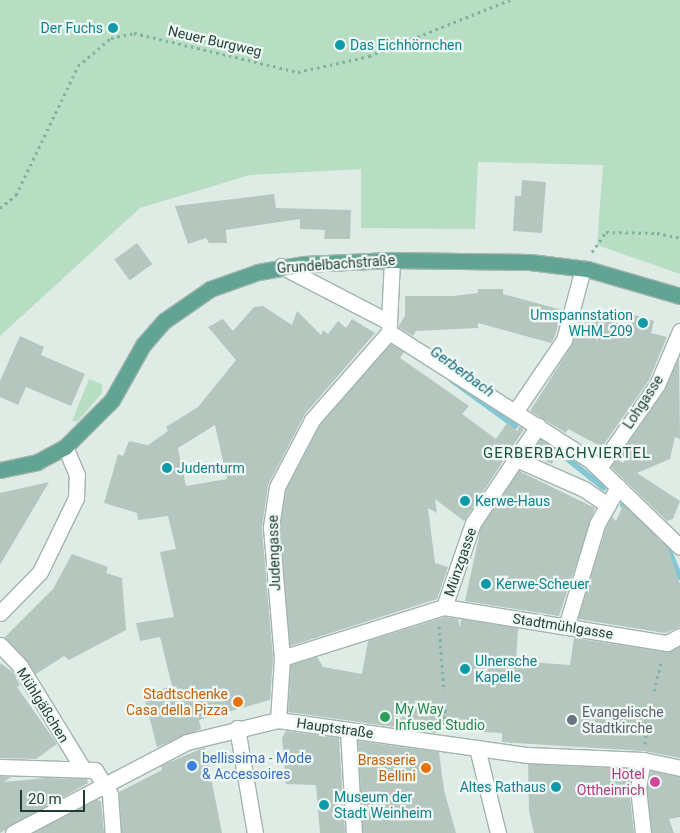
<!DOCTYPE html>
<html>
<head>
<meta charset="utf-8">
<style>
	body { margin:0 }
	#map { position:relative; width:680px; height:833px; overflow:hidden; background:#dfece6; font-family:Roboto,sans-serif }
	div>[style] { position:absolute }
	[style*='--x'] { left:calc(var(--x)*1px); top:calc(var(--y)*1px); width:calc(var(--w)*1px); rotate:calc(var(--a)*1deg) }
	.green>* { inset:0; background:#b7dec2 }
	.stream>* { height:6px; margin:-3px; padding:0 3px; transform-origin:3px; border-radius:3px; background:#84c7d4 }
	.building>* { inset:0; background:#b5c6bf; transform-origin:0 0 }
	.path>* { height:3px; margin-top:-1.5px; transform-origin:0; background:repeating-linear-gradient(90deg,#7eb1a1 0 2.5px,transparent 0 6.5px) }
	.roads { filter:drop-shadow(1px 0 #a2b4ad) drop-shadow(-1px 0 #a2b4ad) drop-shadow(0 1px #a2b4ad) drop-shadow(0 -1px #a2b4ad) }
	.minor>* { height:15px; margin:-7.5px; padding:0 7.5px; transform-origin:7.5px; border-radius:7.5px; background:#fff }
	.major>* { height:15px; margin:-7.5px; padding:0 7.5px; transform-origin:7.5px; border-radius:7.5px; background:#61a493 }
	.dots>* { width:14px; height:14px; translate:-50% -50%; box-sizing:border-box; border:2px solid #f0f8f4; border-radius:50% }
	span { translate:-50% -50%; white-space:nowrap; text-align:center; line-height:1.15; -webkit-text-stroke:4.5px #f0f8f4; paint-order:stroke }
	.culture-label { font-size:14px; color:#0d838f }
	.right { translate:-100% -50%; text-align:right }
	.left { translate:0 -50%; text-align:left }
	.street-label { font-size:14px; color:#1f3d35 }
	.food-label { font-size:14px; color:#c56008 }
	.leisure-label { font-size:14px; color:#27864d }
	.worship-label { font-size:14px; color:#5b616d }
	.shop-label { font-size:14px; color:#366cbe }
	.hotel-label { font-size:14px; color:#b23c85 }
	.water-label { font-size:15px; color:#166a7c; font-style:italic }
	.neighbourhood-label { font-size:15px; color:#1a5043; letter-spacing:1px }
	.scale { position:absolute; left:20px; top:790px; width:65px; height:22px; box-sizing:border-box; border:2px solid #1f3d35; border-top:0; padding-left:6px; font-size:15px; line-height:18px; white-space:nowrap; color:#1f3d35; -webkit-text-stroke:4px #f0f8f4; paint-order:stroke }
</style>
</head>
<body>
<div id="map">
	<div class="green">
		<div style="clip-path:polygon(0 0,680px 0,680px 274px,597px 245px,603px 165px,478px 162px,475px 229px,361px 228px,361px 169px,250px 175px,140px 208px,0 336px)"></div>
		<div style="clip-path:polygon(89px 379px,102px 384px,102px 393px,78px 421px,72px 421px)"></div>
	</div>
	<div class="stream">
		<div style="--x:452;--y:380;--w:78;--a:36.1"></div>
		<div style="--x:541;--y:438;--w:80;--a:38.4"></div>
		<div style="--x:623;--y:505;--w:43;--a:41.2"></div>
		<div style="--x:665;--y:542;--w:38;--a:67"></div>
	</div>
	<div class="building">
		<div style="clip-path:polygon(522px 180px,546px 182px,542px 233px,513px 231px,515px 196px,521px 196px)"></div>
		<div style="clip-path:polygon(274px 194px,276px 208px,351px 210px,350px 239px,324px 239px,325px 230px,300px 229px,300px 219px,226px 230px,227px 243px,209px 243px,206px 238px,188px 244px,175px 206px)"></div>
		<div style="left:137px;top:243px;width:26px;height:28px;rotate:54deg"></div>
		<div style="clip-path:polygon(478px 289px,503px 289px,503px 294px,562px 310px,555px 336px,551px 343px,478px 323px,478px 328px,416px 331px,413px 336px,398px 327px,405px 316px,405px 296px,453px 296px,478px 293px)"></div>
		<div style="clip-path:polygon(evenodd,263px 306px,292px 325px,297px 311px,321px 335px,323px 330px,328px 334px,338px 321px,346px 328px,352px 319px,375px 333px,305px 414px,268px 485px,262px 528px,273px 658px,270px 700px,199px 720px,201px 729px,157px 747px,145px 700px,147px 694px,172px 686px,160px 637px,140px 641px,136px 623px,174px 617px,160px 552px,176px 549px,168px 516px,138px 520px,137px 513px,104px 503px,118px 454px,123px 456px,129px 441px,148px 445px,168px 431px,166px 427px,198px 407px,236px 360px,208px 327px,223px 319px,233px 331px,254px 307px,263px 306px,215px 425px,227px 479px,186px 486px,178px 448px,215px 425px)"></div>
		<div style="clip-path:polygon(581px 313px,631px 327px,634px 315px,654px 321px,651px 333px,667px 337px,649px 380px,602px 447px,568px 429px,566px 433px,530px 411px,572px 345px)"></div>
		<div style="clip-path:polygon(20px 336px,44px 347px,41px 355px,85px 374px,71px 406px,26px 387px,18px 405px,0 397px,0 381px)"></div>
		<div style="clip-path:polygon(391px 344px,404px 352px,400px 358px,469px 406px,462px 414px,496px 439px,507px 423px,517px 431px,520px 426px,524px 429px,464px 521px,435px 499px,437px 513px,428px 508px,435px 563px,448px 567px,437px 599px,290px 646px,280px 527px,286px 490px,320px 425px)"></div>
		<div style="clip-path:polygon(679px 356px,680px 439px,675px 437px,670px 459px,637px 473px,680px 501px,673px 519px,667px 521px,611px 467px,617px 459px,623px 463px,625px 459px,619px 456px,665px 390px)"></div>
		<div style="clip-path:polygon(540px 439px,558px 451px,552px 464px,530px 455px)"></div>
		<div style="clip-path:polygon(519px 471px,595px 508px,559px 616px,465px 601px,481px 527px)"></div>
		<div style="clip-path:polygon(49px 482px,0 565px,0 493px)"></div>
		<div style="clip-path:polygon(623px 505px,668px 548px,680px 584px,680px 627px,665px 633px,578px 619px,606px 528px,612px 517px,616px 521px)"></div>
		<div style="clip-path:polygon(72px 554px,108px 567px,106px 573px,122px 578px,126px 630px,69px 660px,64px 656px,36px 674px,5px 637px,53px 589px)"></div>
		<div style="clip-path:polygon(445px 617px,458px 619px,460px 628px,461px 619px,518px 628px,516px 661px,570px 665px,574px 638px,666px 652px,680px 647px,680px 758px,644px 751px,502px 742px,502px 733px,481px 732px,481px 727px,436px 724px,437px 733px,288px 712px,291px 665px,317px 657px,323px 667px,362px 674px,368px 641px)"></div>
		<div style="clip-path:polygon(0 663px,13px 672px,20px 685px,17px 687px,57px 744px,36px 759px,0 758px)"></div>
		<div style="clip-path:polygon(286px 731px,339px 738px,345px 833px,320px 833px,316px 785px,286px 784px,282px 738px)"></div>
		<div style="clip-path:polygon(358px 741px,439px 752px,444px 790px,456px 833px,363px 833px)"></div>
		<div style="clip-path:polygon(205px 747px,222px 833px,122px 833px,119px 792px,162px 770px,161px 766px)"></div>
		<div style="clip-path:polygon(528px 764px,632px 769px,629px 789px,634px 833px,534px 833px,529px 811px)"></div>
		<div style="clip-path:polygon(651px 771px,680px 777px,680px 817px,669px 819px,674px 833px,652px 833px,647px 788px)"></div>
		<div style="clip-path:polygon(0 776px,11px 777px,4px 782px,47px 778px,87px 779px,88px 783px,0 833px)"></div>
		<div style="clip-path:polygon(96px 800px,101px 801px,104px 833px,33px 833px)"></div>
	</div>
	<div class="path">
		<div style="--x:0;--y:208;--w:21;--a:-39"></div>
		<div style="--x:16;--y:195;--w:143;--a:-64.3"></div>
		<div style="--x:78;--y:66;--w:43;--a:-40.3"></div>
		<div style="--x:111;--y:38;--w:24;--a:-12"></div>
		<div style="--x:134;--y:33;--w:169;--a:13.4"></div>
		<div style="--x:298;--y:72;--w:73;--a:-12.7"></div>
		<div style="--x:369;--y:56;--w:152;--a:-21.7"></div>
		<div style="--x:592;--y:252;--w:24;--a:-55"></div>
		<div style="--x:606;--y:232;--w:51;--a:1.1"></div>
		<div style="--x:657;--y:233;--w:24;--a:12"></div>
		<div style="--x:439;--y:626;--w:65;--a:85.6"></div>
		<div style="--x:654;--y:691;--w:32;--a:-76"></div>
		<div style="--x:444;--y:725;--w:16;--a:-86"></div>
		<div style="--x:645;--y:744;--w:37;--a:-84"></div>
	</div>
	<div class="roads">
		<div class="minor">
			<div style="--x:281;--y:266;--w:122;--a:27.4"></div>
			<div style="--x:389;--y:322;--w:10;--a:90"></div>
			<div style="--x:389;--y:322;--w:62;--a:-87.2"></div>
			<div style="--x:389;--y:332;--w:238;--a:32.5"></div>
			<div style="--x:590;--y:460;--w:125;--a:44"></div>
			<div style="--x:515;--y:412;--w:87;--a:-55.8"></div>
			<div style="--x:564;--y:340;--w:74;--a:-75.2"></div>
			<div style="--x:516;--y:459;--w:74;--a:23.8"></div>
			<div style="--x:584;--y:489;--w:29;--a:34"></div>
			<div style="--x:599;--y:468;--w:101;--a:-55.1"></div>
			<div style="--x:657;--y:385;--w:59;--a:-66.9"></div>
			<div style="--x:444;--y:607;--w:226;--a:9.2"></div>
			<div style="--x:667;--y:643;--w:15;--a:-28"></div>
			<div style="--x:0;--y:613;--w:57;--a:-45.7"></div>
			<div style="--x:40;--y:572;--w:82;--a:-64.1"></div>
			<div style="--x:76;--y:498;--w:23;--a:-88"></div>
			<div style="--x:77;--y:475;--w:30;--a:-113"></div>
			<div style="--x:566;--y:627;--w:108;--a:-73.2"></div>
			<div style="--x:597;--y:524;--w:43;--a:-60.4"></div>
			<div style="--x:0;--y:645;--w:29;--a:46"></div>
			<div style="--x:20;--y:666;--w:119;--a:58.5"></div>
			<div style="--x:282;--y:658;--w:170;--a:-17.5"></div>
			<div style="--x:444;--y:607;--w:89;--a:-71"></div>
			<div style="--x:473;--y:523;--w:117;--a:-56.2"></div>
			<div style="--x:278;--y:720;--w:62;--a:-86.3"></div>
			<div style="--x:282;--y:658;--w:131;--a:-94.8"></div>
			<div style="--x:271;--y:527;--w:40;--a:-81.5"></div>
			<div style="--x:277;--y:487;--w:76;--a:-62.4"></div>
			<div style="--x:312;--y:420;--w:117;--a:-48.8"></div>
			<div style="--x:237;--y:728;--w:107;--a:80.3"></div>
			<div style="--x:348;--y:730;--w:103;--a:86.7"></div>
			<div style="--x:477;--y:748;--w:88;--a:76.1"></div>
			<div style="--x:0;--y:767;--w:95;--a:1.8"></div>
			<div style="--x:95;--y:770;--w:28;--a:58"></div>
			<div style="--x:110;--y:794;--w:39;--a:86"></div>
			<div style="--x:13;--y:833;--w:196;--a:-27.6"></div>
			<div style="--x:187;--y:742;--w:94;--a:-13.6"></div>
			<div style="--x:278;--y:720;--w:252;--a:8"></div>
			<div style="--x:528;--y:755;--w:115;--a:2.5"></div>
			<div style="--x:643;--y:760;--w:38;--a:12"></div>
			<div style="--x:643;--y:833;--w:45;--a:-96.3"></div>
			<div style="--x:638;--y:788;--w:28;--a:-80"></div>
		</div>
		<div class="major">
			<div style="--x:0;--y:470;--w:38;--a:-12"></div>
			<div style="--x:37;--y:462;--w:32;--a:-28"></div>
			<div style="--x:65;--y:447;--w:66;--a:-45"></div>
			<div style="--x:112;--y:400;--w:63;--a:-60.6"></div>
			<div style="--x:143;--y:345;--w:32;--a:-49"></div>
			<div style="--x:164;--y:321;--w:56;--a:-34.8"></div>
			<div style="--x:210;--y:289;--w:51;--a:-19.5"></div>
			<div style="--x:258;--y:272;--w:47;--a:-9.9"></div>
			<div style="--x:304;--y:264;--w:88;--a:-2.6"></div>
			<div style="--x:392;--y:260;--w:138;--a:0.8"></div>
			<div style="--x:530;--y:262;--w:57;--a:7"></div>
			<div style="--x:587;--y:269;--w:97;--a:16.2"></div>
		</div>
	</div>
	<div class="dots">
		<div style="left:113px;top:28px;background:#0f9aa8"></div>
		<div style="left:340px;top:45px;background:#0f9aa8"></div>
		<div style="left:643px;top:323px;background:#0f9aa8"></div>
		<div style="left:167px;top:468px;background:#0f9aa8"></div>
		<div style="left:465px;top:501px;background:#0f9aa8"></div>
		<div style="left:486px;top:584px;background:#0f9aa8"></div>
		<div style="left:465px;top:669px;background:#0f9aa8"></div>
		<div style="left:238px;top:702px;background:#e8710a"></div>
		<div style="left:385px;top:717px;background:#2e9e5b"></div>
		<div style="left:572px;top:720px;background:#6b7280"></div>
		<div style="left:192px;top:766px;background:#3f7fe0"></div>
		<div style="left:426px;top:768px;background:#e8710a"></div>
		<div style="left:655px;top:782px;background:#d1479c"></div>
		<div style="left:556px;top:787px;background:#0f9aa8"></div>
		<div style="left:324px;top:805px;background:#0f9aa8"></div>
	</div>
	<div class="culture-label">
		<span class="right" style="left:103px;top:28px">Der Fuchs</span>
		<span class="left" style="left:350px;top:45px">Das Eichhörnchen</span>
		<span class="right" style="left:633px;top:323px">Umspannstation<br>WHM_209</span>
		<span class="left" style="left:177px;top:468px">Judenturm</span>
		<span class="left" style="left:475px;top:501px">Kerwe-Haus</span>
		<span class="left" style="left:496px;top:584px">Kerwe-Scheuer</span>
		<span class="left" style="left:475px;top:669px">Ulnersche<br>Kapelle</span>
		<span class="right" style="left:546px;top:787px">Altes Rathaus</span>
		<span class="left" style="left:334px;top:805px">Museum der<br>Stadt Weinheim</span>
	</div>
	<div class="street-label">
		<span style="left:215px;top:41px;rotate:13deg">Neuer Burgweg</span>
		<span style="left:336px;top:264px;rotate:-4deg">Grundelbachstraße</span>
		<span style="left:643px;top:402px;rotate:-57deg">Lohgasse</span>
		<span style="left:274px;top:553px;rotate:-92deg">Judengasse</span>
		<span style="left:460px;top:562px;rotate:-71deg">Münzgasse</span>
		<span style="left:563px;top:626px;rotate:9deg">Stadtmühlgasse</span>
		<span style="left:43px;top:705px;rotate:58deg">Mühlgäßchen</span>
		<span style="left:335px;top:728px;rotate:8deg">Hauptstraße</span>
	</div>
	<div class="food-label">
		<span class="right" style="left:228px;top:702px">Stadtschenke<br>Casa della Pizza</span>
		<span class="right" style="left:416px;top:768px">Brasserie<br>Bellini</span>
	</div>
	<div class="leisure-label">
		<span class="left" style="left:395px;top:717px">My Way<br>Infused Studio</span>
	</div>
	<div class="worship-label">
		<span class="left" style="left:582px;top:720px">Evangelische<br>Stadtkirche</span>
	</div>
	<div class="shop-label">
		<span class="left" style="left:202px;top:766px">bellissima - Mode<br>&amp; Accessoires</span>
	</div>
	<div class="hotel-label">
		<span class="right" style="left:645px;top:782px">Hotel<br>Ottheinrich</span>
	</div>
	<div class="water-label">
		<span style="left:462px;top:372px;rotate:36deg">Gerberbach</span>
	</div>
	<div class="neighbourhood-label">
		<span style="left:567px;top:454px">GERBERBACHVIERTEL</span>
	</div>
	<div class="scale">20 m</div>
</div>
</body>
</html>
